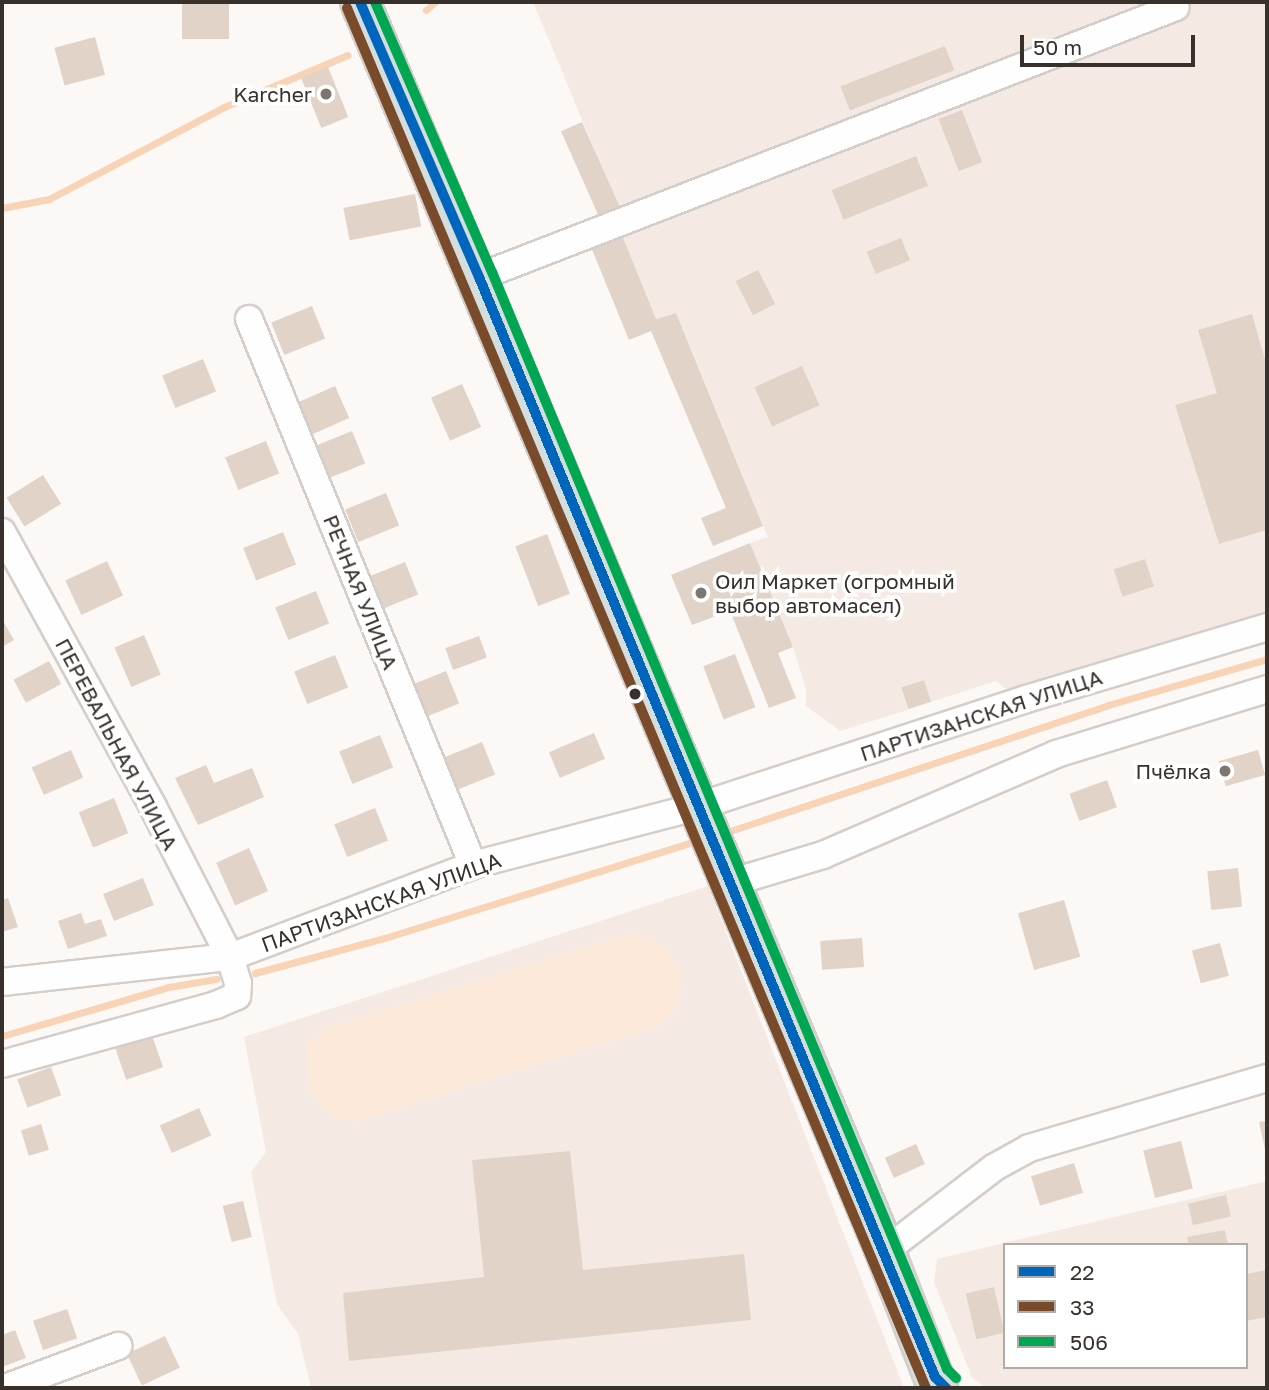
<!DOCTYPE html>
<html>
<head>
<meta charset="utf-8">
<style>
	body { margin:0 }
	#map { position:relative; width:1269px; height:1390px; overflow:hidden; background:#fcf8f5; font-family:"Golos Text",sans-serif }
	div>[style] { position:absolute }
	[style*='--x'] { left:calc(var(--x)*1px); top:calc(var(--y)*1px); width:calc(var(--w)*1px); rotate:calc(var(--a)*1deg) }
	.built>* { inset:0; background:#f5eae3 }
	.green>* { inset:0; background:#fde9da }
	.stream>* { height:7px; margin:-3.5px; padding:0 3.5px; transform-origin:3.5px; border-radius:3.5px; background:#f8d3b5 }
	.building>* { inset:0; background:#e1d3c8; transform-origin:0 0 }
	.roads { filter:drop-shadow(2px 0 #d3ceca) drop-shadow(-2px 0 #d3ceca) drop-shadow(0 2px #d3ceca) drop-shadow(0 -2px #d3ceca) }
	.minor>* { height:26px; margin:-13px; padding:0 13px; transform-origin:13px; border-radius:13px; background:#fffefe }
	.trunk>* { height:38px; margin:-19px; padding:0 19px; transform-origin:19px; border-radius:19px; background:#d4dede }
	.bus-1>* { height:10px; margin:-5px; padding:0 5px; transform-origin:5px; border-radius:5px; background:#0065bd }
	.bus-2>* { height:10px; margin:-5px; padding:0 5px; transform-origin:5px; border-radius:5px; background:#7a4b2a }
	.bus-3>* { height:10px; margin:-5px; padding:0 5px; transform-origin:5px; border-radius:5px; background:#00a651 }
	.dots>* { width:19px; height:19px; translate:-50% -50%; box-sizing:border-box; border:4px solid #fff; border-radius:50% }
	span { translate:-50% -50%; white-space:nowrap; text-align:center; line-height:1.15; -webkit-text-stroke:7px #fff; paint-order:stroke }
	.poi-label { font-size:21px; color:#37302b }
	.right { translate:-100% -50%; text-align:right }
	.left { translate:0 -50%; text-align:left }
	.street-label { font-size:21px; color:#37302b }
	.frame { position:absolute; inset:0; border:4px solid #37302b; pointer-events:none }
	.legend { position:absolute; left:1003px; top:1243px; width:245px; height:126px; box-sizing:border-box; background:#fff; border:2px solid #afacaa; margin:0; padding:9px 12px; list-style:none; font-size:21px; color:#37302b }
	.legend li { display:flex; align-items:center; gap:14px; height:35px }
	.legend b { width:35px; border:2px solid #afacaa }
	.scale { position:absolute; left:1020px; top:35px; width:175px; height:32px; box-sizing:border-box; border:4px solid #37302b; border-top:0; padding-left:9px; font-size:21px; line-height:24px; white-space:nowrap; color:#37302b; -webkit-text-stroke:5px #fff; paint-order:stroke }
</style>
</head>
<body>
<div id="map">
	<div class="built">
		<div style="clip-path:polygon(533px 2px,1267px 2px,1267px 613px,1008px 692px,996px 681px,931px 702px,924px 680px,901px 688px,908px 710px,840px 731px,806px 706px,806px 689px,793px 647px,750px 543px,768px 537px,676px 313px,656px 319px,622px 235px,621px 213px)"></div>
		<div style="clip-path:polygon(708px 886px,904px 1388px,311px 1388px,298px 1334px,277px 1304px,251px 1172px,266px 1152px,244px 1037px)"></div>
		<div style="clip-path:polygon(evenodd,1267px 1181px,1267px 1388px,987px 1388px,972px 1378px,934px 1282px,937px 1259px,1267px 1181px,1005px 1245px,1246px 1245px,1246px 1367px,1005px 1367px,1005px 1245px)"></div>
	</div>
	<div class="green">
		<div style="clip-path:polygon(628px 934px,649px 938px,668px 951px,679px 970px,681px 992px,675px 1010px,662px 1025px,357px 1121px,339px 1118px,322px 1108px,309px 1086px,308px 1044px,324px 1029px)"></div>
	</div>
	<div class="stream">
		<div style="--x:426;--y:10;--w:12;--a:-42"></div>
		<div style="--x:2;--y:208;--w:48;--a:-10.8"></div>
		<div style="--x:49;--y:199;--w:198;--a:-27.7"></div>
		<div style="--x:224;--y:107;--w:134;--a:-22.8"></div>
		<div style="--x:721;--y:834;--w:408;--a:-18.4"></div>
		<div style="--x:1108;--y:705;--w:166;--a:-16.1"></div>
		<div style="--x:255;--y:973;--w:141;--a:-15.2"></div>
		<div style="--x:391;--y:936;--w:324;--a:-17.3"></div>
		<div style="--x:2;--y:1036;--w:174;--a:-16.4"></div>
		<div style="--x:169;--y:987;--w:48;--a:-9.7"></div>
	</div>
	<div class="building">
		<div style="left:182px;top:2px;width:47px;height:37px"></div>
		<div style="left:95px;top:37px;width:39px;height:42px;rotate:75deg"></div>
		<div style="left:945px;top:46px;width:26px;height:112px;rotate:69deg"></div>
		<div style="left:328px;top:67px;width:54px;height:29px;rotate:68deg"></div>
		<div style="left:962px;top:110px;width:56px;height:25px;rotate:69deg"></div>
		<div style="left:582px;top:122px;width:99px;height:23px;rotate:66deg"></div>
		<div style="left:916px;top:156px;width:32px;height:91px;rotate:68deg"></div>
		<div style="left:415px;top:194px;width:33px;height:73px;rotate:79deg"></div>
		<div style="clip-path:polygon(622px 235px,656px 319px,676px 313px,763px 526px,713px 546px,701px 518px,726px 508px,651px 331px,629px 340px,591px 247px)"></div>
		<div style="left:901px;top:238px;width:24px;height:37px;rotate:68deg"></div>
		<div style="left:758px;top:270px;width:38px;height:25px;rotate:63deg"></div>
		<div style="left:312px;top:306px;width:35px;height:44px;rotate:68deg"></div>
		<div style="clip-path:polygon(1252px 314px,1267px 367px,1267px 530px,1219px 544px,1175px 405px,1217px 393px,1198px 330px)"></div>
		<div style="left:203px;top:359px;width:35px;height:44px;rotate:68deg"></div>
		<div style="left:802px;top:366px;width:43px;height:52px;rotate:66deg"></div>
		<div style="left:462px;top:384px;width:47px;height:34px;rotate:66deg"></div>
		<div style="left:335px;top:386px;width:35px;height:42px;rotate:66deg"></div>
		<div style="left:352px;top:431px;width:35px;height:44px;rotate:68deg"></div>
		<div style="left:266px;top:441px;width:35px;height:44px;rotate:68deg"></div>
		<div style="left:43px;top:475px;width:34px;height:43px;rotate:58deg"></div>
		<div style="left:386px;top:493px;width:35px;height:44px;rotate:68deg"></div>
		<div style="left:283px;top:532px;width:35px;height:43px;rotate:68deg"></div>
		<div style="left:547px;top:534px;width:64px;height:34px;rotate:69deg"></div>
		<div style="clip-path:polygon(750px 543px,793px 647px,778px 653px,796px 698px,769px 708px,730px 611px,692px 625px,671px 575px)"></div>
		<div style="left:1145px;top:559px;width:29px;height:33px;rotate:72deg"></div>
		<div style="left:107px;top:561px;width:38px;height:46px;rotate:65deg"></div>
		<div style="left:405px;top:562px;width:35px;height:44px;rotate:68deg"></div>
		<div style="left:316px;top:591px;width:35px;height:44px;rotate:68deg"></div>
		<div style="clip-path:polygon(2px 619px,14px 640px,2px 647px)"></div>
		<div style="left:144px;top:635px;width:43px;height:32px;rotate:67deg"></div>
		<div style="left:479px;top:636px;width:23px;height:36px;rotate:70deg"></div>
		<div style="left:735px;top:654px;width:57px;height:34px;rotate:69deg"></div>
		<div style="left:335px;top:655px;width:35px;height:44px;rotate:68deg"></div>
		<div style="left:49px;top:661px;width:26px;height:40px;rotate:62deg"></div>
		<div style="left:446px;top:671px;width:35px;height:44px;rotate:68deg"></div>
		<div style="left:924px;top:680px;width:23px;height:24px;rotate:72deg"></div>
		<div style="left:594px;top:733px;width:28px;height:49px;rotate:67deg"></div>
		<div style="left:380px;top:735px;width:35px;height:44px;rotate:68deg"></div>
		<div style="left:482px;top:742px;width:35px;height:44px;rotate:68deg"></div>
		<div style="left:71px;top:750px;width:30px;height:43px;rotate:66deg"></div>
		<div style="left:1258px;top:750px;width:26px;height:41px;rotate:74deg"></div>
		<div style="clip-path:polygon(206px 765px,214px 783px,252px 768px,264px 797px,198px 825px,175px 778px)"></div>
		<div style="left:1107px;top:780px;width:29px;height:40px;rotate:70deg"></div>
		<div style="left:114px;top:798px;width:38px;height:38px;rotate:68deg"></div>
		<div style="left:375px;top:808px;width:35px;height:44px;rotate:68deg"></div>
		<div style="left:249px;top:848px;width:47px;height:36px;rotate:66deg"></div>
		<div style="left:1238px;top:868px;width:39px;height:31px;rotate:84deg"></div>
		<div style="left:143px;top:878px;width:29px;height:43px;rotate:68deg"></div>
		<div style="clip-path:polygon(8px 898px,18px 927px,2px 932px,2px 900px)"></div>
		<div style="left:1064px;top:900px;width:59px;height:48px;rotate:74deg"></div>
		<div style="clip-path:polygon(81px 913px,85px 924px,101px 919px,107px 936px,68px 949px,58px 921px)"></div>
		<div style="left:862px;top:938px;width:29px;height:42px;rotate:86deg"></div>
		<div style="left:1220px;top:943px;width:34px;height:29px;rotate:75deg"></div>
		<div style="left:152px;top:1035px;width:34px;height:39px;rotate:71deg"></div>
		<div style="left:51px;top:1067px;width:30px;height:36px;rotate:70deg"></div>
		<div style="left:199px;top:1108px;width:30px;height:43px;rotate:66deg"></div>
		<div style="clip-path:polygon(1267px 1121px,1267px 1153px,1266px 1154px,1259px 1122px)"></div>
		<div style="left:41px;top:1124px;width:27px;height:21px;rotate:73deg"></div>
		<div style="left:1181px;top:1141px;width:49px;height:39px;rotate:76deg"></div>
		<div style="left:916px;top:1144px;width:22px;height:34px;rotate:66deg"></div>
		<div style="clip-path:polygon(570px 1151px,583px 1270px,744px 1254px,751px 1320px,349px 1361px,343px 1293px,484px 1277px,472px 1160px)"></div>
		<div style="left:1074px;top:1163px;width:31px;height:45px;rotate:73deg"></div>
		<div style="left:1226px;top:1195px;width:22px;height:39px;rotate:77deg"></div>
		<div style="left:243px;top:1201px;width:37px;height:21px;rotate:76deg"></div>
		<div style="clip-path:polygon(1225px 1230px,1228px 1245px,1189px 1245px,1187px 1237px)"></div>
		<div style="clip-path:polygon(1267px 1270px,1267px 1317px,1246px 1321px,1246px 1274px)"></div>
		<div style="left:994px;top:1287px;width:47px;height:29px;rotate:77deg"></div>
		<div style="left:67px;top:1309px;width:31px;height:36px;rotate:71deg"></div>
		<div style="clip-path:polygon(15px 1330px,26px 1358px,2px 1367px,2px 1335px)"></div>
		<div style="left:165px;top:1336px;width:35px;height:42px;rotate:65deg"></div>
	</div>
	<div class="roads">
		<div class="minor">
			<div style="--x:479;--y:277;--w:747;--a:-21.18"></div>
			<div style="--x:249;--y:319;--w:590;--a:67.69"></div>
			<div style="--x:2;--y:532;--w:314;--a:61.2"></div>
			<div style="--x:153;--y:807;--w:169;--a:62.8"></div>
			<div style="--x:230;--y:957;--w:27;--a:73"></div>
			<div style="--x:238;--y:983;--w:13;--a:94"></div>
			<div style="--x:237;--y:996;--w:23;--a:157"></div>
			<div style="--x:216;--y:1005;--w:222;--a:164.6"></div>
			<div style="--x:730;--y:883;--w:97;--a:-16.8"></div>
			<div style="--x:823;--y:855;--w:254;--a:-23.4"></div>
			<div style="--x:1056;--y:754;--w:221;--a:-17.1"></div>
			<div style="--x:2;--y:982;--w:229;--a:-6.3"></div>
			<div style="--x:230;--y:957;--w:260;--a:-20.7"></div>
			<div style="--x:473;--y:865;--w:230;--a:-14.6"></div>
			<div style="--x:696;--y:807;--w:347;--a:-18.1"></div>
			<div style="--x:1026;--y:699;--w:252;--a:-16.6"></div>
			<div style="--x:885;--y:1251;--w:138;--a:-37.4"></div>
			<div style="--x:995;--y:1167;--w:39;--a:-29"></div>
			<div style="--x:1029;--y:1148;--w:248;--a:-16.4"></div>
			<div style="--x:5;--y:1388;--w:121;--a:-20.4"></div>
		</div>
		<div class="trunk">
			<div style="--x:360;--y:2;--w:1355;--a:67.2"></div>
			<div style="--x:885;--y:1251;--w:147;--a:68.9"></div>
		</div>
	</div>
	<div class="bus-1">
		<div style="--x:360;--y:2;--w:300;--a:66.6"></div>
		<div style="--x:479;--y:277;--w:1191;--a:67.48"></div>
		<div style="--x:935;--y:1377;--w:16;--a:45"></div>
	</div>
	<div class="bus-2">
		<div style="--x:347;--y:8;--w:1497;--a:67.24"></div>
	</div>
	<div class="bus-3">
		<div style="--x:375;--y:2;--w:294;--a:66.6"></div>
		<div style="--x:492;--y:272;--w:1188;--a:67.47"></div>
		<div style="--x:947;--y:1369;--w:13;--a:45"></div>
	</div>
	<div class="dots">
		<div style="left:326px;top:94px;background:#7c7672"></div>
		<div style="left:701px;top:593px;background:#7c7672"></div>
		<div style="left:635px;top:694px;background:#37302b"></div>
		<div style="left:1225px;top:771px;background:#7c7672"></div>
	</div>
	<div class="poi-label">
		<span class="right" style="left:312px;top:94px">Karcher</span>
		<span class="left" style="left:715px;top:593px">Оил Маркет (огромный<br>выбор автомасел)</span>
		<span class="right" style="left:1211px;top:771px">Пчёлка</span>
	</div>
	<div class="street-label">
		<span style="left:361px;top:592px;rotate:68deg">РЕЧНАЯ УЛИЦА</span>
		<span style="left:981px;top:715px;rotate:-18deg">ПАРТИЗАНСКАЯ УЛИЦА</span>
		<span style="left:117px;top:744px;rotate:62deg">ПЕРЕВАЛЬНАЯ УЛИЦА</span>
		<span style="left:381px;top:902px;rotate:-20deg">ПАРТИЗАНСКАЯ УЛИЦА</span>
	</div>
	<div class="frame"></div>
	<ul class="legend">
	<li><b style="height:9px;background:#0065bd"></b>22</li>
	<li><b style="height:9px;background:#7a4b2a"></b>33</li>
	<li><b style="height:9px;background:#00a651"></b>506</li>
	</ul>
	<div class="scale">50 m</div>
</div>
</body>
</html>
